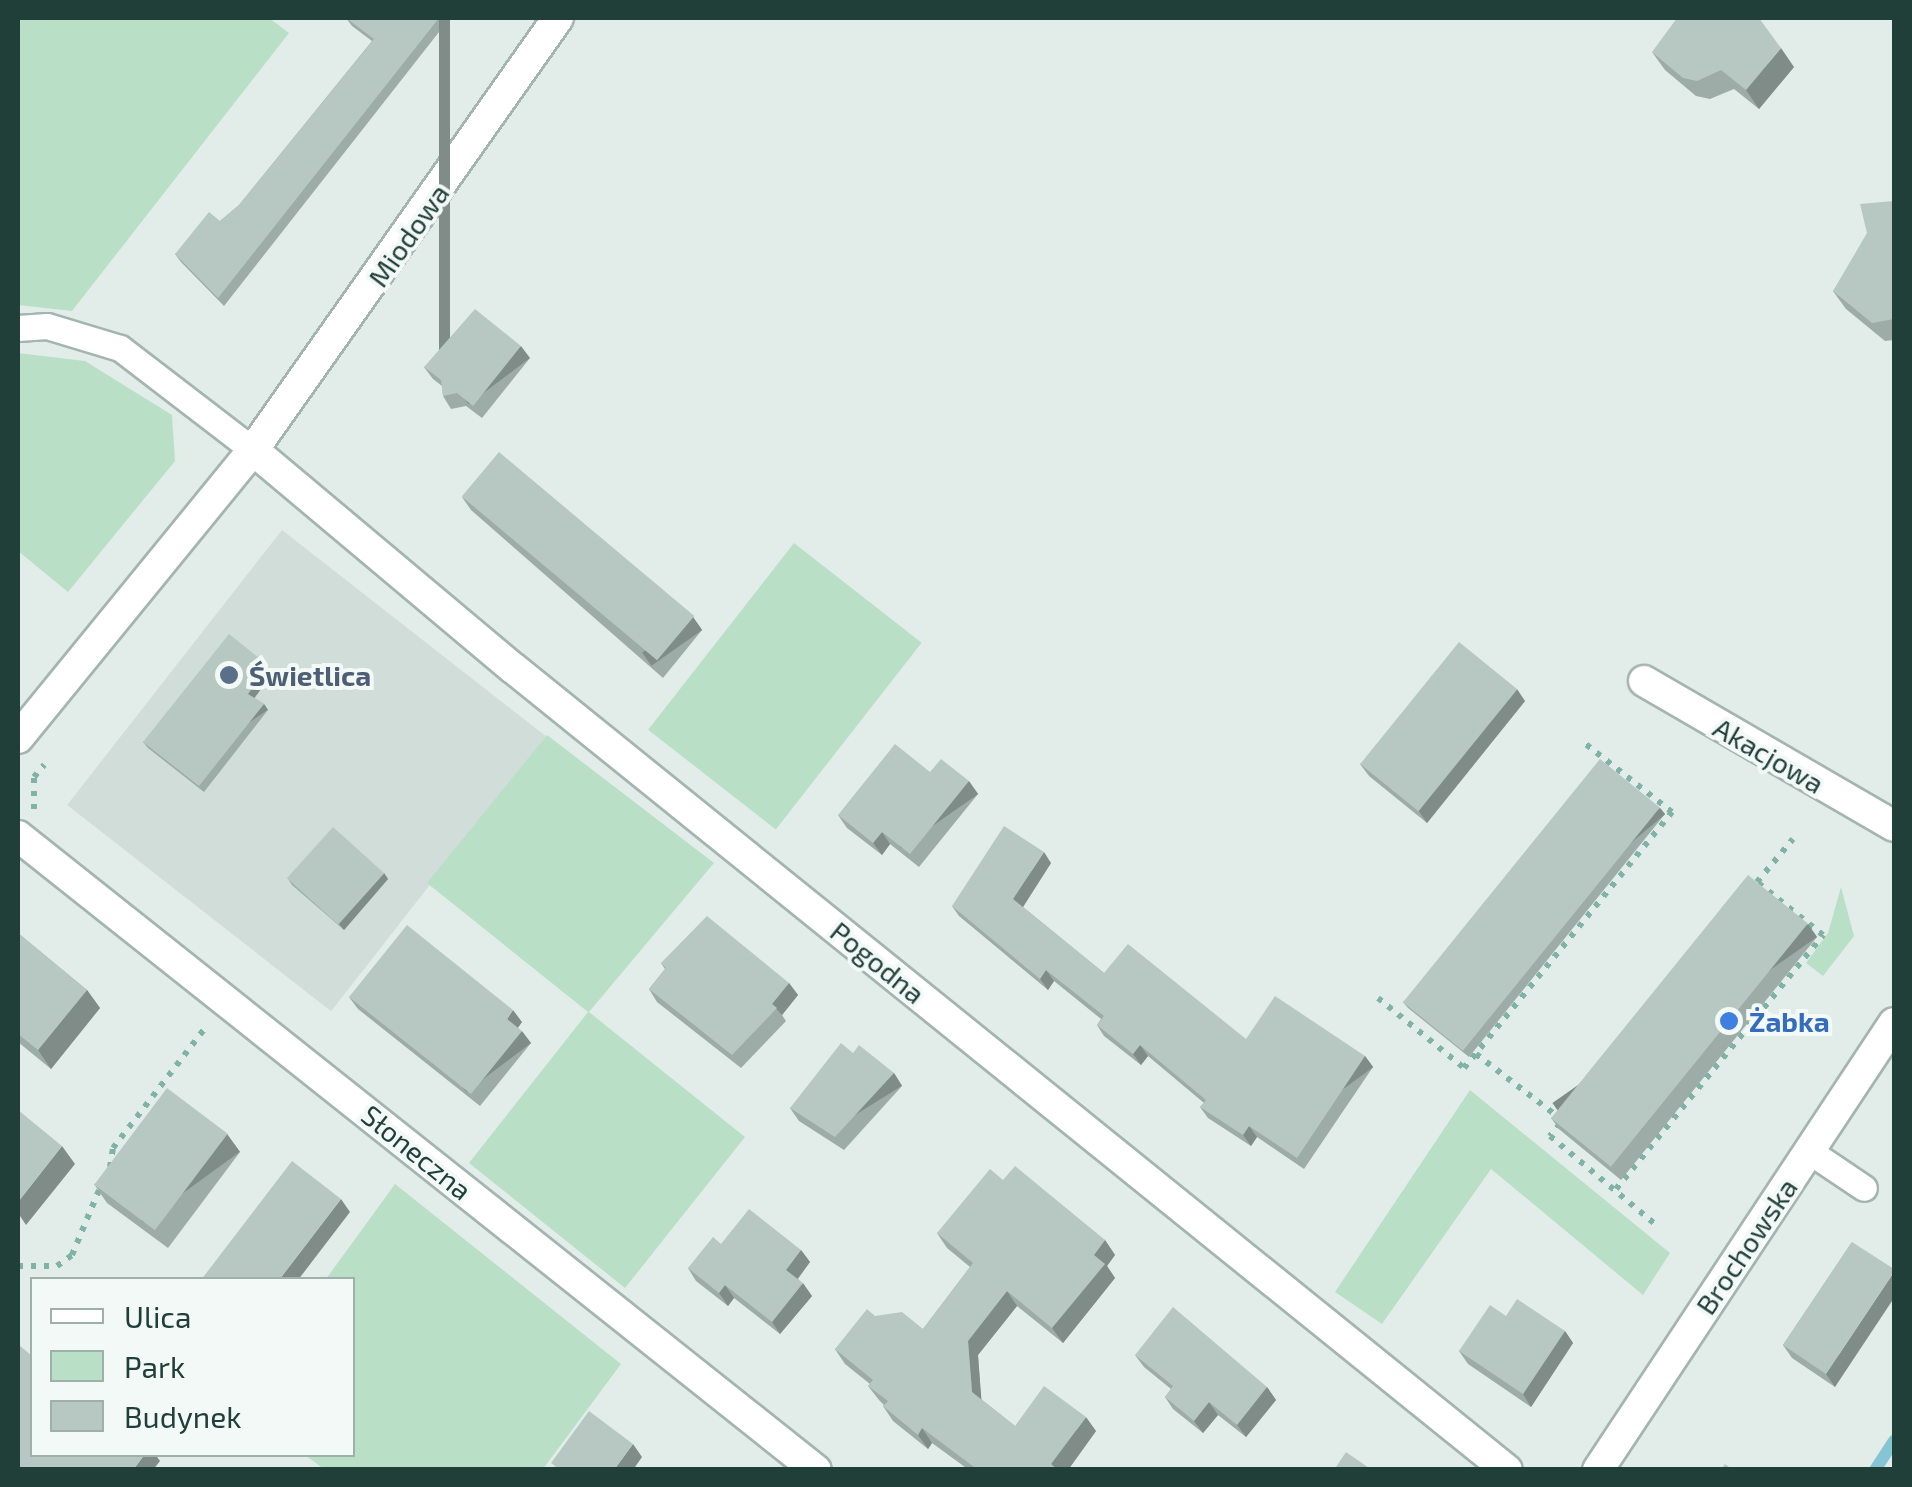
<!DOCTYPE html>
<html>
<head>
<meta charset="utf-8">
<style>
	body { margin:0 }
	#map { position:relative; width:1912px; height:1487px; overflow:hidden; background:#e2ede9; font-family:"Exo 2",sans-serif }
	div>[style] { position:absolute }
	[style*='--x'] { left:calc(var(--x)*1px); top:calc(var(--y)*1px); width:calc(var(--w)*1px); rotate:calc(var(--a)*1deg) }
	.built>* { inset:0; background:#d0ddd8; transform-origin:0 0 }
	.green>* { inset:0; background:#b9e0c6; transform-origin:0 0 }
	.stream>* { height:12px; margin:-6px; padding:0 6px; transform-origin:6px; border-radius:6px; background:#86c5d6 }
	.path>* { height:6px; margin-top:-3px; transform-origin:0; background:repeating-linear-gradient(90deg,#80b3a6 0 5px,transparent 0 13px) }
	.roads { filter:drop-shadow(2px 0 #a4b5b1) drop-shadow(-2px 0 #a4b5b1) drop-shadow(0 2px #a4b5b1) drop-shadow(0 -2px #a4b5b1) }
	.service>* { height:25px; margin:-12.5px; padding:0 12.5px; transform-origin:12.5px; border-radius:12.5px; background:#fff }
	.minor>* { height:30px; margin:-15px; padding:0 15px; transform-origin:15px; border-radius:15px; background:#fff }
	.tertiary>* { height:30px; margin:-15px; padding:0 15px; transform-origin:15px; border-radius:15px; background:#fff }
	.wall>* { inset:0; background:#9daca7 }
	.shaded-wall>* { inset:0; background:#808c88; transform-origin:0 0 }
	.building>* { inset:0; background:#b7c8c2; transform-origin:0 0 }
	.dots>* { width:28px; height:28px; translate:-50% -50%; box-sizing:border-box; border:5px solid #f3f9f6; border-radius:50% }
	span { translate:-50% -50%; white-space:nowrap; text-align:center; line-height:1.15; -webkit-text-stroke:8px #f3f9f6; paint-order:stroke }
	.street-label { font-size:28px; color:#203f39 }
	.service-label { font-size:28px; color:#4e5e75; font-weight:700 }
	.left { translate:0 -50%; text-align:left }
	.shop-label { font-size:28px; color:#366cbe; font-weight:700 }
	.frame { position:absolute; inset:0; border:20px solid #203f39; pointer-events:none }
	.legend { position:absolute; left:30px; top:1277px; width:325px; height:180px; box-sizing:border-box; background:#f3f9f6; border:2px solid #9fafaa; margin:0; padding:12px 18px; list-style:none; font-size:30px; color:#203f39 }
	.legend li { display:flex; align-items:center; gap:20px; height:50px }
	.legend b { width:50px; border:2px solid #9fafaa }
</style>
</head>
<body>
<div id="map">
	<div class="built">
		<div style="left:282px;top:530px;width:335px;height:349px;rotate:38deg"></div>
	</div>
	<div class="green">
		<div style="clip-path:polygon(18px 18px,269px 18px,289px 33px,72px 311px,18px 305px)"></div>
		<div style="clip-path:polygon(18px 353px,85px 361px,172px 415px,175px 461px,68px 592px,18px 551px)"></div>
		<div style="left:794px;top:543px;width:162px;height:237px;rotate:38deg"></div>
		<div style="clip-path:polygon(547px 735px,714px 863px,589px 1012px,745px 1137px,625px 1288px,469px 1163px,588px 1012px,427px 883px)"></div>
		<div style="clip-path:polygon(1841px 887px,1854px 936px,1823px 976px,1806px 963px,1828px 933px)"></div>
		<div style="clip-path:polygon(1470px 1090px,1670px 1253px,1643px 1295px,1491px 1169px,1382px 1324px,1335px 1292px)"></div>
		<div style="clip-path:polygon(395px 1184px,621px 1364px,543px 1469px,324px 1469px,305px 1455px,352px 1454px,352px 1280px,326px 1279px)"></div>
	</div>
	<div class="stream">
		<div style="--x:1875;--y:1470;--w:35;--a:-57"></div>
	</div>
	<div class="path">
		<div style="--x:34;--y:809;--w:32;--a:-90"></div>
		<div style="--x:34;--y:777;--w:16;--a:-50"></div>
		<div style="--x:1378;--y:998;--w:111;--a:39.1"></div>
		<div style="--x:1464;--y:1068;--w:330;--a:-50.9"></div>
		<div style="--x:1672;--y:812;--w:113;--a:-141.8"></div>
		<div style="--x:1476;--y:1054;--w:103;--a:37.5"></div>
		<div style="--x:1560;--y:1124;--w:16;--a:130"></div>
		<div style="--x:1550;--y:1136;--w:137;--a:40"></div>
		<div style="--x:110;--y:1167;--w:19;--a:-81"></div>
		<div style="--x:113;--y:1148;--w:153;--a:-52.5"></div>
		<div style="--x:1616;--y:1189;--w:328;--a:-50.8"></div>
		<div style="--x:1823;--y:935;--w:85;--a:-141.2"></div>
		<div style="--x:1757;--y:882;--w:56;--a:-50.1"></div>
		<div style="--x:18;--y:1266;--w:39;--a:0"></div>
		<div style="--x:57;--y:1266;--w:19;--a:-36"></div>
		<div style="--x:72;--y:1255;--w:78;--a:-67.4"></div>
	</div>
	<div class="roads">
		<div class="service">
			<div style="--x:18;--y:328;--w:29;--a:-4"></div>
			<div style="--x:47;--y:326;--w:76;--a:16.8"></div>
			<div style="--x:120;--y:348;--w:168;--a:37.5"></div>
			<div style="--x:1809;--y:1151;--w:66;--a:33.9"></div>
		</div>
		<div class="minor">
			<div style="--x:253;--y:450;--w:339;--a:40"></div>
			<div style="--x:513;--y:668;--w:1277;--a:38.9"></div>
			<div style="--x:1644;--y:681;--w:289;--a:30.1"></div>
			<div style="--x:18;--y:738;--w:372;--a:-50.8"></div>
			<div style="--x:253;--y:450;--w:529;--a:-54.78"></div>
			<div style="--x:18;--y:836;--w:1019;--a:38.47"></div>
		</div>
		<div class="tertiary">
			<div style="--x:1598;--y:1470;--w:536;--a:-56.49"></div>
		</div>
	</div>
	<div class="wall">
		<div style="clip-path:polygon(346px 18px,450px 18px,224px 306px,181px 262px,175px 254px,220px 221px,239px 205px,372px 41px,352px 26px)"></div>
		<div style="clip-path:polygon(1652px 52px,1794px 67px,1759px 109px,1734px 89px,1710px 99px,1696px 96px,1665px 70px)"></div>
		<div style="clip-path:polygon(1894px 201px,1894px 340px,1885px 341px,1846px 309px,1833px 291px)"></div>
		<div style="clip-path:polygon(530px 358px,482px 418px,466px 406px,451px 409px,443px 396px,442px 386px,433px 379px,424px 367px)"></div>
		<div style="clip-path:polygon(462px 497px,693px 617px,702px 630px,663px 678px,471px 510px)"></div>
		<div style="clip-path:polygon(263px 665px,252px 678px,261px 689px,254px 698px,264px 704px,268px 710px,204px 792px,148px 748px,143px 742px)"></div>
		<div style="clip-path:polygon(1525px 701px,1427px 823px,1369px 776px,1360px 764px)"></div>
		<div style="clip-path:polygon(930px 772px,978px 794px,919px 867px,890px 844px,882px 855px,847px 828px,838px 815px)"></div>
		<div style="clip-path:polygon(1660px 808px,1665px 814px,1469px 1057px,1408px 1008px,1403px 1002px)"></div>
		<div style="clip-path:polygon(1051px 863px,1023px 907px,1104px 973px,1246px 1039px,1365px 1056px,1373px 1067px,1304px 1169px,1257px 1137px,1251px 1146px,1208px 1118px,1200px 1107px,1204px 1103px,1148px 1056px,1141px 1065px,1104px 1036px,1097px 1025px,1101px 1019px,1054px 981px,1048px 990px,959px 916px,952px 906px)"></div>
		<div style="clip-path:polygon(384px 873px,388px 879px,344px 930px,292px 885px,288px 879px)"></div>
		<div style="clip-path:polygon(18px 933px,87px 990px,100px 1008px,51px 1069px,18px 1042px)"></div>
		<div style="clip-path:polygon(1817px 937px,1621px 1180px,1560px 1130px,1551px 1118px)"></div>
		<div style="clip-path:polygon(661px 963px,789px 983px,798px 995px,782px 1015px,786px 1021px,741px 1068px,657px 1002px,649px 989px,665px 969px)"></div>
		<div style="clip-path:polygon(349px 997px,522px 1022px,518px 1028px,531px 1043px,480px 1106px,358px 1009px)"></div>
		<div style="clip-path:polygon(853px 1053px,894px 1073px,902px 1086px,844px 1150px,799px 1121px,790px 1108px)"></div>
		<div style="clip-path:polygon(227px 1134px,240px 1152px,168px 1248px,107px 1203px,94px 1184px)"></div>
		<div style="clip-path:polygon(1003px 1180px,1105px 1240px,1115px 1255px,1107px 1266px,1115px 1278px,1063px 1343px,1017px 1306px,978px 1355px,981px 1399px,1015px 1426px,1096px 1431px,1068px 1470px,969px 1470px,932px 1443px,928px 1449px,893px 1421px,883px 1406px,884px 1405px,879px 1400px,868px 1386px,870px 1384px,845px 1364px,835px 1349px,875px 1316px,923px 1329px,970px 1267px,947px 1248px,937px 1233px)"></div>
		<div style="clip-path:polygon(1852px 1242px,1835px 1387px,1792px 1358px,1783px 1345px)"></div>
		<div style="clip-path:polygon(721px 1244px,801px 1250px,810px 1262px,798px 1279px,812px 1296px,780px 1334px,734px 1298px,728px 1306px,696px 1281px,688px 1268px)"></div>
		<div style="clip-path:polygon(1506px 1316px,1565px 1331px,1573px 1343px,1531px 1407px,1468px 1364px,1459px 1351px)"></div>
		<div style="clip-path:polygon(1135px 1355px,1267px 1387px,1276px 1400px,1246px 1437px,1218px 1415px,1203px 1433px,1173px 1409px,1165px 1397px,1171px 1389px,1144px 1367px)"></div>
	</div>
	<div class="shaded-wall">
		<div style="left:439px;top:18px;width:11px;height:357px"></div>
		<div style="clip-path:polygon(1781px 48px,1794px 67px,1759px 109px,1746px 90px)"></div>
		<div style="left:521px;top:346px;width:15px;height:77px;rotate:53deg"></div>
		<div style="left:693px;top:617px;width:16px;height:62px;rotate:55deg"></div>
		<div style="clip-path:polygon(259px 658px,263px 665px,250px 680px,246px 674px)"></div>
		<div style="clip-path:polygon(256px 682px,261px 689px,253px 700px,248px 694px)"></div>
		<div style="clip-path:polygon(1517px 689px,1525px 701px,1427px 823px,1418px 810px)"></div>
		<div style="left:264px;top:704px;width:7px;height:105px;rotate:56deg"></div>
		<div style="left:969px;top:781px;width:16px;height:94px;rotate:55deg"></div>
		<div style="left:1660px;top:808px;width:8px;height:312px;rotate:50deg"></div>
		<div style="clip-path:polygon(882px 832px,890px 844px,882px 855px,873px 843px)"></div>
		<div style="clip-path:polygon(1044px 852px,1051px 863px,1021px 910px,1013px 899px)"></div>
		<div style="clip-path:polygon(384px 873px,388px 879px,344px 930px,339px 924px)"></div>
		<div style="left:1808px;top:924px;width:16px;height:312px;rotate:55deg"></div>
		<div style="clip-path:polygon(1046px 970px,1054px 981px,1048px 990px,1040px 979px)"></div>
		<div style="clip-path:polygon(789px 983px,798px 995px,782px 1015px,772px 1004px)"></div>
		<div style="clip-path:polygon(87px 990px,100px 1008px,51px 1069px,38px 1050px)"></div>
		<div style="clip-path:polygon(513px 1010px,522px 1022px,515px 1031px,507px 1019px)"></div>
		<div style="left:522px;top:1031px;width:15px;height:81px;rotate:53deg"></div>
		<div style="clip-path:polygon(1140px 1045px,1148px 1056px,1141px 1065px,1133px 1054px)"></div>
		<div style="left:1365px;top:1056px;width:14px;height:123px;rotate:54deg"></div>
		<div style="left:894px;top:1073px;width:15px;height:87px;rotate:58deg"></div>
		<div style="clip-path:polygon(1249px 1126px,1257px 1137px,1251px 1146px,1243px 1135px)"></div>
		<div style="left:227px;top:1134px;width:22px;height:120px;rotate:54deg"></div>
		<div style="clip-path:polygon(62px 1146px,75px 1164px,26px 1225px,18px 1213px,18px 1202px)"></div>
		<div style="clip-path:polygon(341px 1199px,350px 1212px,298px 1280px,279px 1280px)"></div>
		<div style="clip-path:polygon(1105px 1240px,1115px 1255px,1107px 1266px,1115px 1278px,1063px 1343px,1052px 1328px,1094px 1255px)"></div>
		<div style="clip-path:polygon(801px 1250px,810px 1262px,795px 1282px,786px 1270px)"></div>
		<div style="clip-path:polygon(1894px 1272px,1894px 1298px,1835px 1387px,1826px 1374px)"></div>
		<div style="clip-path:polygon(803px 1283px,812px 1296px,780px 1334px,772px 1322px)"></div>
		<div style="clip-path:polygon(725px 1285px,734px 1298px,728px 1306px,719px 1293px)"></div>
		<div style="clip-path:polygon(1007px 1291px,1017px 1306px,978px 1355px,982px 1407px,972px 1392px,968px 1341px)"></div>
		<div style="clip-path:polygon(1565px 1331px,1573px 1343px,1531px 1407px,1523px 1394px)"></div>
		<div style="clip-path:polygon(1267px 1387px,1276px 1400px,1246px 1437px,1237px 1425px)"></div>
		<div style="clip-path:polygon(1209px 1402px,1218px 1415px,1203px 1433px,1194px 1421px)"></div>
		<div style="clip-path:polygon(1086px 1417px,1096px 1431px,1068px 1470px,1055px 1470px,1051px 1464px)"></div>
		<div style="clip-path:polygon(922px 1428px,932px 1443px,928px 1449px,918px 1435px)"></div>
		<div style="clip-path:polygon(633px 1444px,642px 1457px,633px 1470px,614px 1470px)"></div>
		<div style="clip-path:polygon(145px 1454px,155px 1454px,160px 1461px,153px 1470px,133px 1470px)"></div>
	</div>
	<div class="building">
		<div style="clip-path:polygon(346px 18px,439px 18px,218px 298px,175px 254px,209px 212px,220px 221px,239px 205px,374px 39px)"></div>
		<div style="clip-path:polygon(1677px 18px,1759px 18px,1781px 48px,1746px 90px,1721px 70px,1697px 81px,1683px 78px,1652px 52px)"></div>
		<div style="clip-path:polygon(1894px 201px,1894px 319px,1872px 323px,1833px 291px,1867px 233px,1860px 204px)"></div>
		<div style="clip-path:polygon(475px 309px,521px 346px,473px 406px,457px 393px,443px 396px,441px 380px,424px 367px)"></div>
		<div style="left:499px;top:452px;width:255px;height:58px;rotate:40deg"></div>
		<div style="clip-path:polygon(229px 634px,259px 658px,246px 674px,256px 682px,248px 694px,264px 704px,199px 786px,143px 742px)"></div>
		<div style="left:1459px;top:642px;width:75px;height:157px;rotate:39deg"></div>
		<div style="clip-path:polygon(895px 744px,930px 772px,941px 759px,969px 781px,910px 854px,882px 832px,873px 843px,838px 815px)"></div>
		<div style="left:1600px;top:759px;width:77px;height:313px;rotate:39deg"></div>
		<div style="clip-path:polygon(1004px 826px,1044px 852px,1013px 899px,1104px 973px,1128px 944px,1246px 1039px,1275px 996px,1365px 1056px,1297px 1158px,1249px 1126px,1243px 1135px,1200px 1107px,1206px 1100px,1140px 1045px,1133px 1054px,1097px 1025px,1104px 1016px,1046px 970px,1040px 979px,952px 906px)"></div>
		<div style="left:333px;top:827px;width:69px;height:69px;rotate:42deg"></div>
		<div style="left:1748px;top:875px;width:77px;height:313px;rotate:39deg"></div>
		<div style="clip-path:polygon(707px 916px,789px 983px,772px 1004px,777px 1008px,732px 1055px,649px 989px,666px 968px,661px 963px)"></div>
		<div style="clip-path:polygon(407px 925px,513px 1010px,507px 1019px,522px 1031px,471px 1094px,349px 997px)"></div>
		<div style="clip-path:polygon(18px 933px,87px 990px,38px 1050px,18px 1034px)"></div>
		<div style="clip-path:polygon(841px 1043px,853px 1053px,859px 1045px,894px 1073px,835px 1137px,790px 1108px)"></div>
		<div style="left:167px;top:1088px;width:76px;height:121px;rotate:37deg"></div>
		<div style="clip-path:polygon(18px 1110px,62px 1146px,18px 1202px)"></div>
		<div style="clip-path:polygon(292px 1161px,341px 1199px,279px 1280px,201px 1280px)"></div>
		<div style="clip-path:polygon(1015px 1166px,1105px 1240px,1094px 1255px,1105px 1264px,1052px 1328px,1007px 1291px,968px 1341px,972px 1392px,1015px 1426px,1044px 1386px,1086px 1417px,1051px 1464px,1058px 1470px,978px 1470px,922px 1428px,918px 1435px,883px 1406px,888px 1401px,868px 1386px,873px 1380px,835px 1349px,867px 1309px,875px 1316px,902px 1312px,923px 1329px,973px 1263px,937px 1233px,990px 1169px,1003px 1180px)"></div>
		<div style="clip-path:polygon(749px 1209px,801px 1250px,786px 1270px,803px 1283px,772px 1322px,725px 1285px,719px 1293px,688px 1268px,713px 1237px,721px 1244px)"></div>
		<div style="clip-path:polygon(1852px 1242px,1894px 1269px,1894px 1272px,1826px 1374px,1783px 1345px)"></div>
		<div style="clip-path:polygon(1517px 1299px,1565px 1331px,1523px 1394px,1459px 1351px,1490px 1305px,1506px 1316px)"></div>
		<div style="clip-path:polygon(1173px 1307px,1267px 1387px,1237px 1425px,1209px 1402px,1194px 1421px,1165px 1397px,1173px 1386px,1135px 1355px)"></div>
		<div style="clip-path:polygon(18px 1344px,32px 1356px,32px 1454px,145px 1454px,133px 1470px,18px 1470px)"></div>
		<div style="clip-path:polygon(589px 1411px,633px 1444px,614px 1470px,560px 1470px,551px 1463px)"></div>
		<div style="clip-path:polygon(1346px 1452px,1372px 1470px,1334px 1470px)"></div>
		<div style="clip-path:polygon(1725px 1464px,1733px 1470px,1721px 1470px)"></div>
	</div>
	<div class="dots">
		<div style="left:229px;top:675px;background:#5c6f8a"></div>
		<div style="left:1729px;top:1021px;background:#3f7fe0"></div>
	</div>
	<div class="street-label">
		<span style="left:408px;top:235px;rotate:-55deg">Miodowa</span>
		<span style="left:1769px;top:755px;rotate:30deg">Akacjowa</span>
		<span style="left:878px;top:962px;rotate:39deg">Pogodna</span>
		<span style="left:417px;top:1152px;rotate:39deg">Słoneczna</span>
		<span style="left:1746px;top:1246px;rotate:-56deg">Brochowska</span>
	</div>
	<div class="service-label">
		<span class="left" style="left:249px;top:675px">Świetlica</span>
	</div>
	<div class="shop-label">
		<span class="left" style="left:1749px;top:1021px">Żabka</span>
	</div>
	<div class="frame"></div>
	<ul class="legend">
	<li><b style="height:12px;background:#fff"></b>Ulica</li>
	<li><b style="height:28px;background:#b9e0c6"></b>Park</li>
	<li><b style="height:28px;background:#b7c8c2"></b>Budynek</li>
	</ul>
</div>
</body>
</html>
